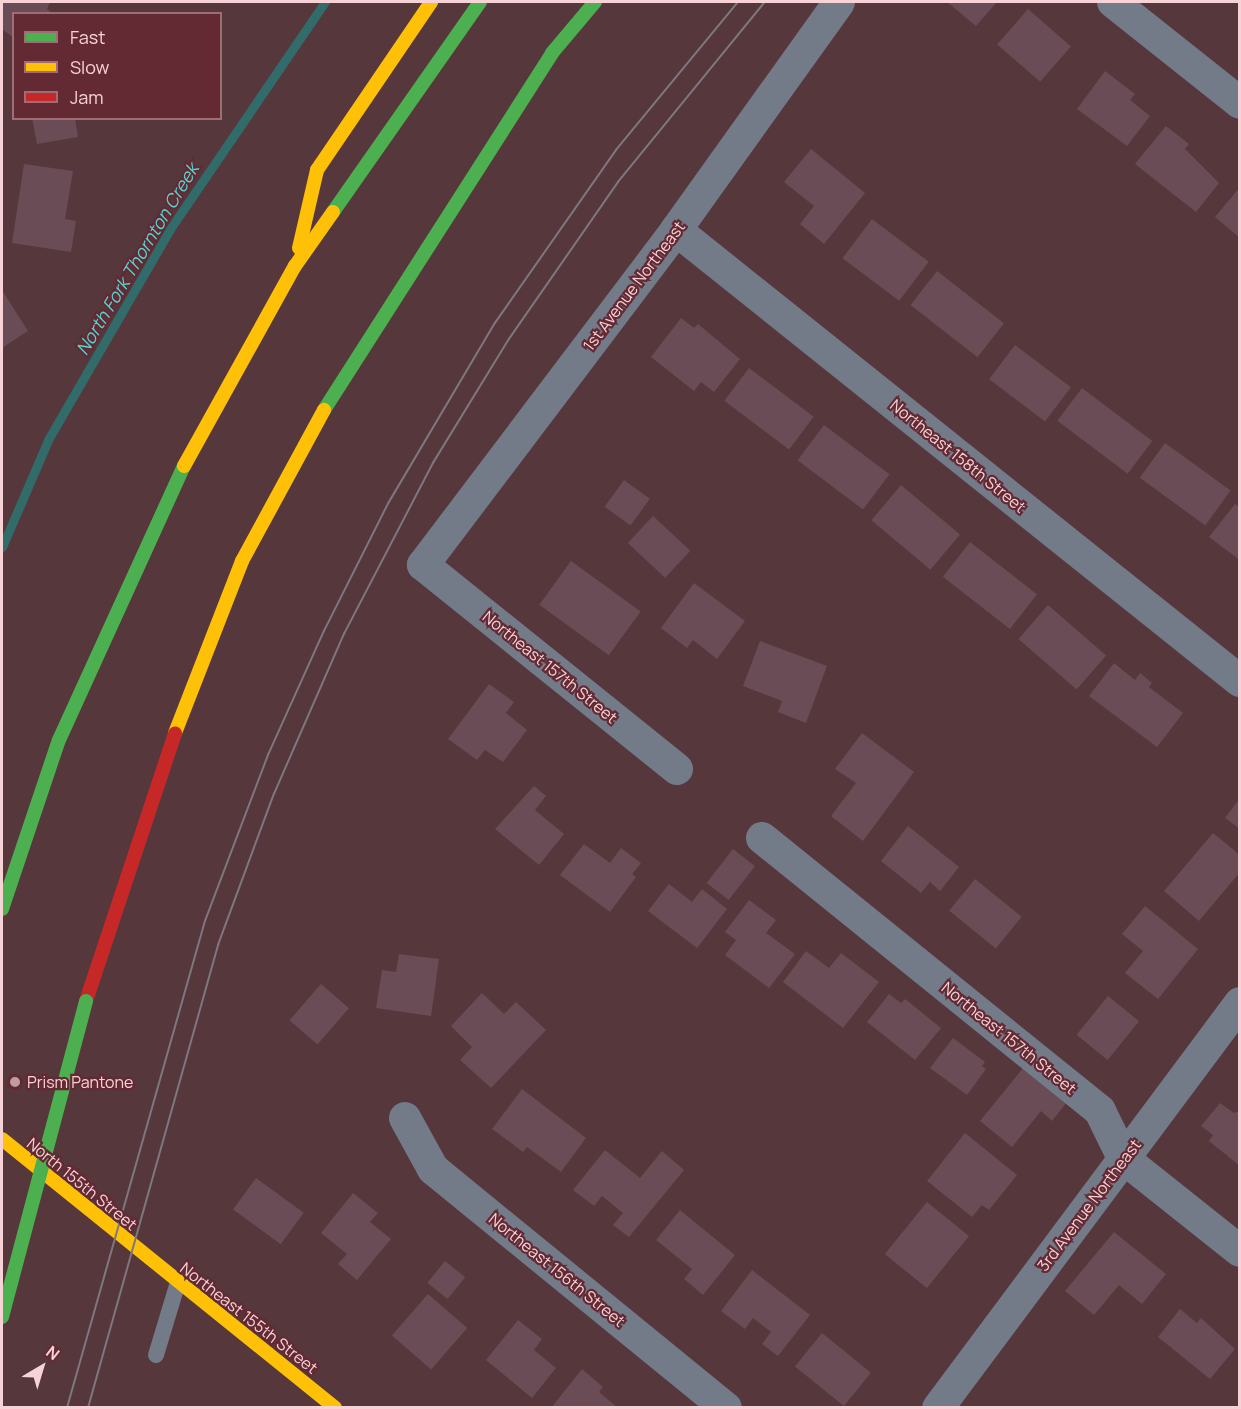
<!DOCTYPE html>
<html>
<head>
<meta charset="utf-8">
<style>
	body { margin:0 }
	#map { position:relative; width:1241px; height:1409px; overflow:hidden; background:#56373c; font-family:Manrope,sans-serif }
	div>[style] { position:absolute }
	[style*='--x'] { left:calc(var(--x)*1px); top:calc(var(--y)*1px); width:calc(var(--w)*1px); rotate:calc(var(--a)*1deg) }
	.stream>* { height:9px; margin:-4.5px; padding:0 4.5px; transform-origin:4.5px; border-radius:4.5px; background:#316c6a }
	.building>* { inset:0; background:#694c55; transform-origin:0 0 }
	.lane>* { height:16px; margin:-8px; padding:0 8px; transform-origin:8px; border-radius:8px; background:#737a88 }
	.street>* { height:32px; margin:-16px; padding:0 16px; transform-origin:16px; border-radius:16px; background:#737a88 }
	.fast>* { height:14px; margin:-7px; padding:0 7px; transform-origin:7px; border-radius:7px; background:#4caf50 }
	.slow>* { height:14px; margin:-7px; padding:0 7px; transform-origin:7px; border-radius:7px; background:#ffc107 }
	.jam>* { height:14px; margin:-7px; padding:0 7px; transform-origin:7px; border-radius:7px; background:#c62828 }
	.tram>* { height:1.5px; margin:-0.75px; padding:0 0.75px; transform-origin:0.75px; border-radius:0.75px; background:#7f777f }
	.fast-bridge>* { height:14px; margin:-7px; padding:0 7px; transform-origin:7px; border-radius:7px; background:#4caf50 }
	.dots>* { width:16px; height:16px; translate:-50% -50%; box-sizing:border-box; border:3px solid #632a34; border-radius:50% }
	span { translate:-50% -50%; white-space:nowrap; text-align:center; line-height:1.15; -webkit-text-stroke:4.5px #632a34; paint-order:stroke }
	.street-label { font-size:16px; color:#f7d2d6 }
	.poi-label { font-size:16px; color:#f7d2d6 }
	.left { translate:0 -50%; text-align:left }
	.water-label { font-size:18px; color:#52d6d1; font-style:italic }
	.frame { position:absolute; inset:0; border:3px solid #f7d2d6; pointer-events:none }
	.legend { position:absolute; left:12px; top:12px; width:210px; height:108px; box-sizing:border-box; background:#632a34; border:2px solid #9e6d75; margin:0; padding:8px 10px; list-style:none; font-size:18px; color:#f7d2d6 }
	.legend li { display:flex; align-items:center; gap:12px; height:30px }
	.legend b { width:30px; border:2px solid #9e6d75 }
	.north { position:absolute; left:12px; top:1337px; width:60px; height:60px; -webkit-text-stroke:4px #632a34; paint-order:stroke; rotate:38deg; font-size:16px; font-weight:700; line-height:24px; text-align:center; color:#f7d2d6 }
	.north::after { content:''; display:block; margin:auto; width:21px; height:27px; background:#f7d2d6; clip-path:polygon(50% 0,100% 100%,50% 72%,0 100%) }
</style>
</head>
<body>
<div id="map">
	<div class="stream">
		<div style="--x:2;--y:547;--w:119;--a:-66.7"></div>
		<div style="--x:49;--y:438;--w:241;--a:-59.9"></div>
		<div style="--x:170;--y:229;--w:275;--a:-55.7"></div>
	</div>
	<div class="building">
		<div style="clip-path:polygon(2px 2px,50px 2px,47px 9px,53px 14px,14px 14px,14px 38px,2px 29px)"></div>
		<div style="clip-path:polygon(947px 2px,997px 2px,976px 26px)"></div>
		<div style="left:1028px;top:9px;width:57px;height:47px;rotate:41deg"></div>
		<div style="clip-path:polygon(1105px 71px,1135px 94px,1130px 100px,1150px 116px,1127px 146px,1077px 109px)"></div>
		<div style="clip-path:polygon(32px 118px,75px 118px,78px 137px,37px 144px)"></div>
		<div style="clip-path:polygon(1166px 126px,1189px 144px,1185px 149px,1219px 183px,1196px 212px,1135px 164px)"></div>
		<div style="clip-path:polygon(811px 149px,865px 193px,824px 244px,800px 224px,814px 206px,784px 182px)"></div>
		<div style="clip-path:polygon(24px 164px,73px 171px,65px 219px,76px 221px,71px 252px,12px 243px)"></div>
		<div style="clip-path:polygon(1240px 187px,1240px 238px,1215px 217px)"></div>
		<div style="left:872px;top:219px;width:71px;height:49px;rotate:37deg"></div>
		<div style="left:937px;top:271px;width:85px;height:43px;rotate:38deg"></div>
		<div style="clip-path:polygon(2px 290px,28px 331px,2px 348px)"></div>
		<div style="clip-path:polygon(681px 318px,694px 328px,698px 324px,740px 359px,714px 392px,701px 382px,694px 391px,651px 357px)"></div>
		<div style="left:1015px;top:345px;width:70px;height:43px;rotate:37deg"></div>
		<div style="left:749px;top:368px;width:81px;height:41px;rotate:37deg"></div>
		<div style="left:1082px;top:388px;width:88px;height:41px;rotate:37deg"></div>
		<div style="left:824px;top:425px;width:82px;height:44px;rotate:37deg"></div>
		<div style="left:1165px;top:443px;width:81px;height:43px;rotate:36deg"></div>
		<div style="left:624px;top:480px;width:32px;height:33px;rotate:36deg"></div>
		<div style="left:901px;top:485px;width:77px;height:46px;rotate:40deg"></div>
		<div style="clip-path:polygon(1235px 504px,1240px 507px,1240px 560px,1209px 537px)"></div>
		<div style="left:653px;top:516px;width:51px;height:37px;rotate:43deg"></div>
		<div style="left:970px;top:542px;width:85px;height:44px;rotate:38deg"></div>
		<div style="left:571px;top:561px;width:86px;height:54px;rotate:36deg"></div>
		<div style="clip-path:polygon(694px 583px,745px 621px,717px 659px,693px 640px,687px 648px,661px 628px)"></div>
		<div style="left:1048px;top:605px;width:77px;height:45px;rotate:41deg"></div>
		<div style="clip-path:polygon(760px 641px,827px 666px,806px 723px,778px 712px,782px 701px,743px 686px)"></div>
		<div style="clip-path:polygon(1114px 663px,1135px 680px,1140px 673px,1152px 683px,1149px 687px,1183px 713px,1157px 747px,1089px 696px)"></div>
		<div style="clip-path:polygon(489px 684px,514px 702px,506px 713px,527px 730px,503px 762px,485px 750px,477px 760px,448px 739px)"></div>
		<div style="clip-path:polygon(862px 733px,914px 772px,863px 841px,831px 816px,856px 783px,835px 769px)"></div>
		<div style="clip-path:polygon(534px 786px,546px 796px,535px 810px,564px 834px,539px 865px,495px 829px)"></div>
		<div style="clip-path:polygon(1240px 798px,1240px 829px,1225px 818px)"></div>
		<div style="clip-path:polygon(908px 826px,959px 867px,940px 891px,930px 882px,921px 893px,881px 861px)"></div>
		<div style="clip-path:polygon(1213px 833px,1240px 855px,1240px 872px,1199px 921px,1164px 891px)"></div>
		<div style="clip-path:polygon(584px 844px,610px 863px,621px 848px,641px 863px,632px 874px,636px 877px,610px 912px,560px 875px)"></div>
		<div style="left:733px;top:849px;width:28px;height:43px;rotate:38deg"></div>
		<div style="left:975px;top:879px;width:60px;height:41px;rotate:39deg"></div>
		<div style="clip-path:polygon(669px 884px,692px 902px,702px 889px,727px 909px,697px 948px,648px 911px)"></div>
		<div style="clip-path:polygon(749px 900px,776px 920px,766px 933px,795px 954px,769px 988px,725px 955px,736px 940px,725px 932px)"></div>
		<div style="clip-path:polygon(1145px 906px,1198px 949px,1158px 999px,1125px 973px,1143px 951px,1122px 934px)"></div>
		<div style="clip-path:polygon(806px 951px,829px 968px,841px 953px,879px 982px,843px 1028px,783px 982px)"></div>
		<div style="clip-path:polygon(399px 954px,439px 959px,431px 1016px,376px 1008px,382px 970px,396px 972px)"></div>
		<div style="left:321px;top:984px;width:37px;height:48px;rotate:41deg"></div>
		<div style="clip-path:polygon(482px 993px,504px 1014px,516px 1002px,546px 1030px,491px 1088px,460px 1060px,472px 1047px,451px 1026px)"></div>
		<div style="clip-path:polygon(889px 994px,901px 1003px,905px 999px,941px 1028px,915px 1060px,867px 1022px)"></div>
		<div style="left:1108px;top:996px;width:40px;height:50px;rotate:39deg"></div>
		<div style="clip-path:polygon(953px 1038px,985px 1062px,982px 1066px,986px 1069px,967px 1095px,930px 1068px)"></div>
		<div style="clip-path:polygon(1023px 1068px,1067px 1102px,1052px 1121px,1041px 1111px,1012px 1147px,980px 1121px)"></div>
		<div style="clip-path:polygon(522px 1089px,586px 1138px,561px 1172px,527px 1147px,523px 1152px,492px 1129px)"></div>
		<div style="clip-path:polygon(1220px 1103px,1234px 1113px,1240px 1111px,1240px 1166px,1209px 1141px,1213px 1135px,1201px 1126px)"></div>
		<div style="clip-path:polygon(965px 1133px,1017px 1175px,989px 1210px,982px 1205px,972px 1217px,927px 1181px)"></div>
		<div style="clip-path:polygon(605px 1150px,640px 1178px,662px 1151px,684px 1170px,629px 1237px,613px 1225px,623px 1213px,602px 1196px,594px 1206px,573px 1190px)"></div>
		<div style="left:256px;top:1178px;width:59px;height:39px;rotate:36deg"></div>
		<div style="clip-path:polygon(353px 1193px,378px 1213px,370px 1222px,391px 1239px,357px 1280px,338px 1264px,347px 1254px,321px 1233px)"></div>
		<div style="left:927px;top:1202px;width:54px;height:67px;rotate:39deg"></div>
		<div style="clip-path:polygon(680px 1210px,735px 1255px,703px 1295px,684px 1279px,692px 1269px,656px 1240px)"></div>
		<div style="clip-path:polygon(1114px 1232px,1166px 1274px,1142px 1304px,1119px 1285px,1094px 1315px,1065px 1291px)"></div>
		<div style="left:445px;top:1261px;width:26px;height:28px;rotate:39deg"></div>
		<div style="clip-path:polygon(752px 1270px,810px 1315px,778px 1356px,762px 1344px,771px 1332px,753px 1318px,745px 1329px,721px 1311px)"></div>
		<div style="left:428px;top:1294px;width:52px;height:55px;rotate:41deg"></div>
		<div style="clip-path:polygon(1180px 1309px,1197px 1323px,1201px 1318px,1235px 1349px,1210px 1379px,1158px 1337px)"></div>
		<div style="clip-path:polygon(518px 1320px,542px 1339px,534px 1350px,556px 1368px,532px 1398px,486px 1360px)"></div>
		<div style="left:822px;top:1333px;width:63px;height:43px;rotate:39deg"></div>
		<div style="clip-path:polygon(582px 1369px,603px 1387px,599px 1392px,618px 1408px,551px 1408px)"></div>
	</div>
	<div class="lane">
		<div style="--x:156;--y:1355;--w:76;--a:-73.2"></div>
	</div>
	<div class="street">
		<div style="--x:1113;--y:2;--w:162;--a:38.5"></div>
		<div style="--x:676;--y:230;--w:722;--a:38.65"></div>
		<div style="--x:677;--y:769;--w:326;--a:-141.2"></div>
		<div style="--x:423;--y:565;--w:420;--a:-52.9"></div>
		<div style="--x:676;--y:230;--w:280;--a:-54.4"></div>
		<div style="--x:762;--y:838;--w:434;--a:38.9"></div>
		<div style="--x:1100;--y:1111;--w:52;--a:63.9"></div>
		<div style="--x:1123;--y:1158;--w:149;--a:38.5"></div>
		<div style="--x:405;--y:1118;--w:58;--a:61.2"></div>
		<div style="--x:433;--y:1169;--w:378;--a:39.2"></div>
		<div style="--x:938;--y:1408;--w:505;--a:-53.29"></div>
	</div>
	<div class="fast">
		<div style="--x:333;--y:212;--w:256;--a:-55"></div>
		<div style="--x:324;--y:410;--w:424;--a:-57.4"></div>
		<div style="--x:552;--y:53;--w:67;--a:-49.9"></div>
		<div style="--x:2;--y:909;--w:178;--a:-71.4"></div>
		<div style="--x:59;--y:740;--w:301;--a:-65.5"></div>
	</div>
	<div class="slow">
		<div style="--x:299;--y:248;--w:80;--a:-77"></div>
		<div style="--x:317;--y:170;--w:203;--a:-55.8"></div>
		<div style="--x:184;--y:466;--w:229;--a:-61"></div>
		<div style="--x:295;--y:266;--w:66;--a:-54.9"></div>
		<div style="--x:175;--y:733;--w:185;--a:-68.7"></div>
		<div style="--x:242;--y:561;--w:172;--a:-61.5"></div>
		<div style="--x:2;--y:1139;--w:428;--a:38.9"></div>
	</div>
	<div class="jam">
		<div style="--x:86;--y:1001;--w:282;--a:-71.6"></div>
	</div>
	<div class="tram">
		<div style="--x:67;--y:1408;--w:506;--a:-74.18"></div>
		<div style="--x:205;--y:921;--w:178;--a:-69.2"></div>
		<div style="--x:268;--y:755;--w:136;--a:-65.7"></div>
		<div style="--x:324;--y:631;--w:144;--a:-63.3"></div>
		<div style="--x:389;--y:502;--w:208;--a:-59.4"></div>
		<div style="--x:495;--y:323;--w:211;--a:-55"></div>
		<div style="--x:616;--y:150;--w:192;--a:-50.5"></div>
		<div style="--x:88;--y:1408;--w:481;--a:-74.3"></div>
		<div style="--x:218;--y:945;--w:161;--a:-69.7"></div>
		<div style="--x:274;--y:794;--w:175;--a:-66.4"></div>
		<div style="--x:344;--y:634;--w:193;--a:-62.5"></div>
		<div style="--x:433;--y:463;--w:145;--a:-58.5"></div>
		<div style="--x:509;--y:339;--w:191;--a:-55.2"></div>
		<div style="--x:618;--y:182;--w:232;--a:-50.8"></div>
	</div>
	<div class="fast-bridge">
		<div style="--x:2;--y:1317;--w:327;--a:-75.1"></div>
	</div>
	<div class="dots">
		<div style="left:15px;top:1082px;background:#bf9ca0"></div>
	</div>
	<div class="street-label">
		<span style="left:634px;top:286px;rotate:-53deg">1st Avenue Northeast</span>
		<span style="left:958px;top:456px;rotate:39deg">Northeast 158th Street</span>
		<span style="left:550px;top:667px;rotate:39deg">Northeast 157th Street</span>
		<span style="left:1009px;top:1038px;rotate:39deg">Northeast 157th Street</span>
		<span style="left:82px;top:1184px;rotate:39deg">North 155th Street</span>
		<span style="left:1089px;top:1205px;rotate:-53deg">3rd Avenue Northeast</span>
		<span style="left:557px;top:1270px;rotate:39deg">Northeast 156th Street</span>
		<span style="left:249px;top:1318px;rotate:38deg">Northeast 155th Street</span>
	</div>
	<div class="poi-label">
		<span class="left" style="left:27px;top:1082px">Prism Pantone</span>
	</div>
	<div class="water-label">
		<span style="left:137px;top:259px;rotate:-59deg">North Fork Thornton Creek</span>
	</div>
	<div class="frame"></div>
	<ul class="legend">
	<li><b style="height:8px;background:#4caf50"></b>Fast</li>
	<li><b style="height:8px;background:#ffc107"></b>Slow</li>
	<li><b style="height:8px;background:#c62828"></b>Jam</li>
	</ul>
	<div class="north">N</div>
</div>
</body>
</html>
